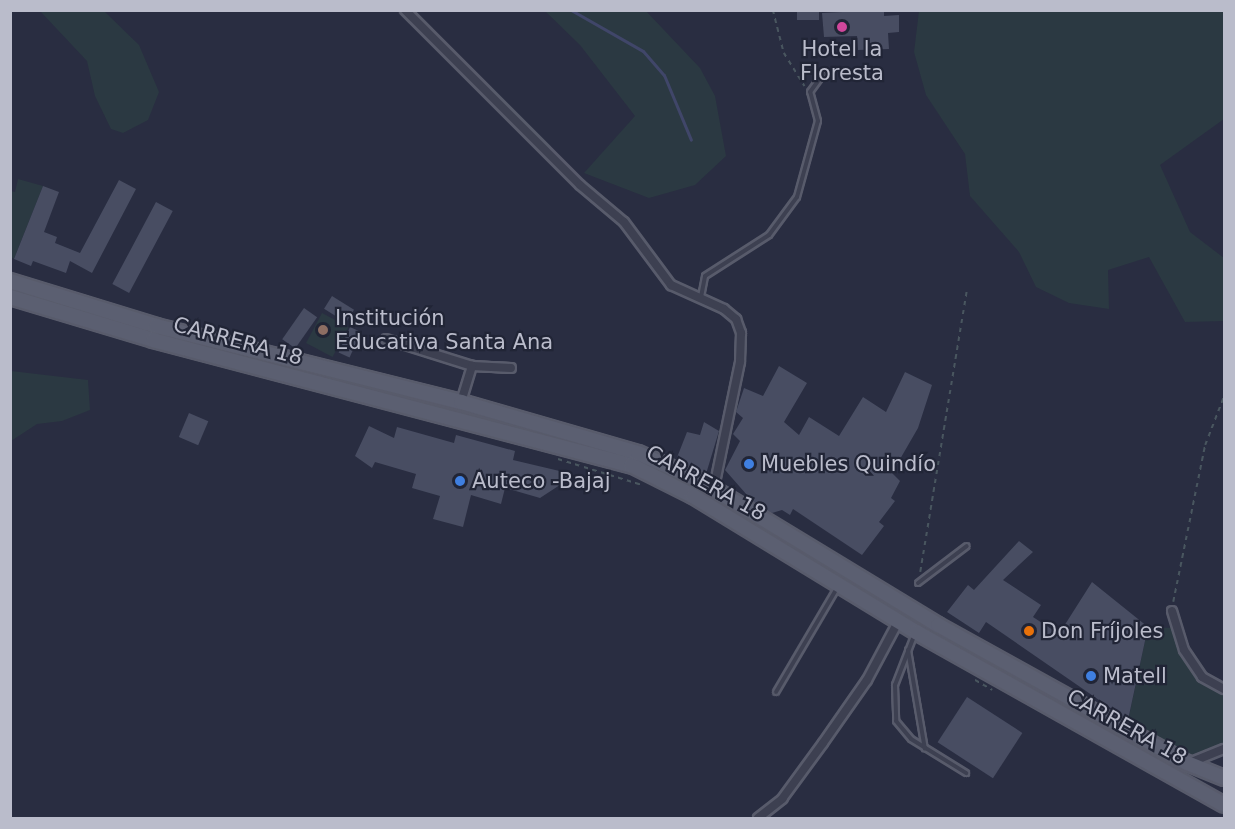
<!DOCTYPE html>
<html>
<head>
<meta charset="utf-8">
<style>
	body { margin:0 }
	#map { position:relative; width:1235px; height:829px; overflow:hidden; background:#292d41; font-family:"DejaVu Sans",sans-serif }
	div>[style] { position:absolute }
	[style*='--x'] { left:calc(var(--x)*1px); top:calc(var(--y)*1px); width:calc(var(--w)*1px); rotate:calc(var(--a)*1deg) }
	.green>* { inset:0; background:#2b3942; transform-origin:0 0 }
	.stream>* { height:3px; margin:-1.5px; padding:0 1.5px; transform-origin:1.5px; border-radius:1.5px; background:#404669 }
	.building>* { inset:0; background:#484d62; transform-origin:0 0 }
	.path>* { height:1.5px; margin-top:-0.75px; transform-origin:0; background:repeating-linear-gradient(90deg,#49565f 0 4.5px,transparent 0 9px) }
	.roads { filter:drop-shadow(2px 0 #585b6b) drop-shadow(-2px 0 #585b6b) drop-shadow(0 2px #585b6b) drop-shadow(0 -2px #585b6b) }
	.service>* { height:4px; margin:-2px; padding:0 2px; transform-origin:2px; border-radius:2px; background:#3d4051 }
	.minor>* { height:8px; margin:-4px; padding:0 4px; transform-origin:4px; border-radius:4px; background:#3d4051 }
	.primary>* { height:14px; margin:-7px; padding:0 7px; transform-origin:7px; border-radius:7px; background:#5b5f71 }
	.dots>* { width:16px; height:16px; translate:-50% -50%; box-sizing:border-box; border:3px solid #212536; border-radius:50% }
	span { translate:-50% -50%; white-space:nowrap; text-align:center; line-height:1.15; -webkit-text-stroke:4.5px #212536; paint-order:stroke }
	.poi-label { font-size:21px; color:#babccb }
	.left { translate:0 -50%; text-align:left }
	.street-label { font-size:21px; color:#babccb }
	.frame { position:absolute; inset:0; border:12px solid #babccb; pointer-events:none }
</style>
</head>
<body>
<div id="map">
	<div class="green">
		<div style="clip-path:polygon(40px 11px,104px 11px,139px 45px,159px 92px,148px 120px,123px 133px,111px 129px,95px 96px,87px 61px)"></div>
		<div style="clip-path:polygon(545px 11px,646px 11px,700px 68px,715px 96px,726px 156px,695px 185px,649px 198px,584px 173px,635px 116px,580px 45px)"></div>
		<div style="clip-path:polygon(919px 11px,1224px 11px,1224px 119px,1160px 165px,1190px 232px,1224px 258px,1224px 321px,1185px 322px,1149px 257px,1108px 270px,1109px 309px,1069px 303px,1036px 287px,1019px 252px,970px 196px,965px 154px,926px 95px,914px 52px)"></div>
		<div style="clip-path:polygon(18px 179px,43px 186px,14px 259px,11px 257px,11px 191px,15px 192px)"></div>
		<div style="clip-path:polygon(10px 287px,141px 327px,638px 459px,697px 486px,961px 644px,957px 650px,633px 461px,191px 345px,11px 292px)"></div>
		<div style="left:322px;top:313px;width:30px;height:34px;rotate:28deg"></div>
		<div style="clip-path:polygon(11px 371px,88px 380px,90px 410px,62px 421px,37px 424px,11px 441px)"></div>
		<div style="clip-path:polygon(1148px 627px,1172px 628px,1179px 652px,1198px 679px,1224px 693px,1224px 744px,1191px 758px,1128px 721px)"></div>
	</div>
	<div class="stream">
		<div style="--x:571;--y:10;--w:83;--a:29.7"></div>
		<div style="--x:643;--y:51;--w:32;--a:49"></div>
		<div style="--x:664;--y:75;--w:70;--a:67.4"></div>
	</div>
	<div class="building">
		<div style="left:797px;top:10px;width:22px;height:10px"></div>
		<div style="clip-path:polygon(884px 10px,884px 16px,899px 15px,899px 32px,888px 33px,889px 49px,858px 50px,857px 36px,824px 37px,822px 13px)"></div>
		<div style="clip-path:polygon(119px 180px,136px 189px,92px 273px,70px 261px,66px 273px,33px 261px,31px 266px,14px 259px,43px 186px,59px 192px,44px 232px,57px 237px,55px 243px,80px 253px)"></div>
		<div style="left:156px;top:202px;width:19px;height:93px;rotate:28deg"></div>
		<div style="left:332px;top:296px;width:26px;height:15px;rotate:32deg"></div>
		<div style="left:304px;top:308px;width:16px;height:38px;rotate:35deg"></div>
		<div style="left:350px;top:327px;width:12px;height:28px;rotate:24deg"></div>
		<div style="clip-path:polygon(779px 366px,807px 383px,784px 422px,799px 435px,809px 417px,839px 436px,863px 397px,886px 412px,905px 372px,932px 385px,918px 428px,892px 473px,900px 481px,891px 498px,895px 501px,879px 522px,884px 526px,862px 555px,793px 509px,790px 515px,782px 510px,772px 513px,754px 503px,725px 470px,740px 441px,733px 434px,743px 418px,736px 412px,744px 388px,763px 396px)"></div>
		<div style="left:189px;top:413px;width:21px;height:26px;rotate:23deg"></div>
		<div style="clip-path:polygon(704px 422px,719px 431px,706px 474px,676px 460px,687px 432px,700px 435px)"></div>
		<div style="clip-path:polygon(369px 426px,394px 438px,397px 427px,454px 443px,456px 435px,515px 451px,513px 460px,568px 473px,566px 481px,540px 498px,505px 488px,501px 504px,471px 495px,463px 527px,433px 519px,440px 496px,412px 488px,416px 474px,375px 462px,372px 468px,355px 456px)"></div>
		<div style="clip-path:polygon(1019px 541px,1033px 552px,1003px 580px,1041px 605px,1033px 617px,1059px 634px,1092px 582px,1148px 627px,1128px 720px,986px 622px,979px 633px,947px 612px,968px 585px,974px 590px)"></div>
		<div style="left:967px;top:697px;width:66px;height:54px;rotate:33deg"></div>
	</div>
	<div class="path">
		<div style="--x:773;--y:10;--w:44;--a:75.7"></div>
		<div style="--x:784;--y:53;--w:39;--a:58"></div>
		<div style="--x:558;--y:459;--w:88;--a:17.2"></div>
		<div style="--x:920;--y:572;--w:287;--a:-80.6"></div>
		<div style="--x:1173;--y:602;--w:160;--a:-78.5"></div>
		<div style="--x:1205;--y:445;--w:53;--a:-68.8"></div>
		<div style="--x:975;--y:680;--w:20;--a:30"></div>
	</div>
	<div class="roads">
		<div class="service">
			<div style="--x:701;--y:297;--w:21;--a:-79"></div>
			<div style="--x:705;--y:276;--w:76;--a:-32.6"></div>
			<div style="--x:769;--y:235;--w:47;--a:-53.6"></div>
			<div style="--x:797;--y:197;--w:79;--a:-74.6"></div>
			<div style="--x:818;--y:121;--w:30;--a:-105"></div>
			<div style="--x:810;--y:92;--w:22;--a:-54"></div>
			<div style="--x:918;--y:583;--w:61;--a:-37.1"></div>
			<div style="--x:914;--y:636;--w:53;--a:111.2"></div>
			<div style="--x:895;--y:685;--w:36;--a:88"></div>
			<div style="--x:896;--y:721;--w:23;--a:50"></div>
			<div style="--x:911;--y:739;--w:65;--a:31.7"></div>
			<div style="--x:908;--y:650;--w:100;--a:80.3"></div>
			<div style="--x:776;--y:692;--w:121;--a:-59.6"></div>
		</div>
		<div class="minor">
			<div style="--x:405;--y:10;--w:247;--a:45"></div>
			<div style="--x:580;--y:185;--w:57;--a:40.1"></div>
			<div style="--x:624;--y:222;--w:79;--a:53.3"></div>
			<div style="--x:671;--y:285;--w:58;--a:24.4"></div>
			<div style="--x:724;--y:309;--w:16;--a:40"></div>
			<div style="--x:736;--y:319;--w:15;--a:70"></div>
			<div style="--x:741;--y:333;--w:29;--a:92"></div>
			<div style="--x:740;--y:362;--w:129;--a:101.7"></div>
			<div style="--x:386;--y:339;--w:90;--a:17.4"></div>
			<div style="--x:472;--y:366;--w:39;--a:3"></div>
			<div style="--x:461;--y:402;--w:38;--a:-73"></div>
			<div style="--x:1172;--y:611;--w:41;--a:72.9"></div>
			<div style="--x:1184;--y:650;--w:32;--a:56"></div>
			<div style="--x:1202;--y:677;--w:25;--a:29"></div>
			<div style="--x:1189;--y:763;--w:38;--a:-22"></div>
			<div style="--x:758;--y:818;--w:31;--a:-38"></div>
			<div style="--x:782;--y:799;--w:69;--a:-53.8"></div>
			<div style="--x:823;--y:743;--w:77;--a:-55.1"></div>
			<div style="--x:867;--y:680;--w:66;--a:-61.9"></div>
		</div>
		<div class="primary">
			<div style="--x:10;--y:281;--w:153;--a:17.1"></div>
			<div style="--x:156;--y:326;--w:314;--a:14"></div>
			<div style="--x:461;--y:402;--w:184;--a:16.1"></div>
			<div style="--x:638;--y:453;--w:69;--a:24"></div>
			<div style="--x:701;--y:481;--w:277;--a:31.3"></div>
			<div style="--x:938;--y:625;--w:285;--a:29"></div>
			<div style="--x:1187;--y:763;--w:40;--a:22"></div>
			<div style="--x:10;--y:297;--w:149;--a:16.7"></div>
			<div style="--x:153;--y:340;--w:494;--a:14.7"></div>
			<div style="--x:631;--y:465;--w:69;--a:26.6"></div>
			<div style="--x:693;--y:496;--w:261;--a:31.4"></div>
			<div style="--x:916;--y:632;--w:353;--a:29.3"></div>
		</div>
	</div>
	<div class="dots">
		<div style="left:842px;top:27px;background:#d1479c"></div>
		<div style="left:323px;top:330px;background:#8d6e63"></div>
		<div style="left:749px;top:464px;background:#3f7fe0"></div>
		<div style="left:460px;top:481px;background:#3f7fe0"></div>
		<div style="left:1029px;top:631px;background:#e8710a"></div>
		<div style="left:1091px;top:676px;background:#3f7fe0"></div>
	</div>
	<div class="poi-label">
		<span style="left:842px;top:61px">Hotel la<br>Floresta</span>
		<span class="left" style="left:335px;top:330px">Institución<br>Educativa Santa Ana</span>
		<span class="left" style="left:761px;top:464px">Muebles Quindío</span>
		<span class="left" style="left:472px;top:481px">Auteco -Bajaj</span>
		<span class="left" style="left:1041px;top:631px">Don Fríjoles</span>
		<span class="left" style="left:1103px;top:676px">Matell</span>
	</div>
	<div class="street-label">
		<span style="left:238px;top:341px;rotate:15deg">CARRERA 18</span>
		<span style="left:706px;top:483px;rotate:29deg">CARRERA 18</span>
		<span style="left:1127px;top:727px;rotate:29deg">CARRERA 18</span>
	</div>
	<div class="frame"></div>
</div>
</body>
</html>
